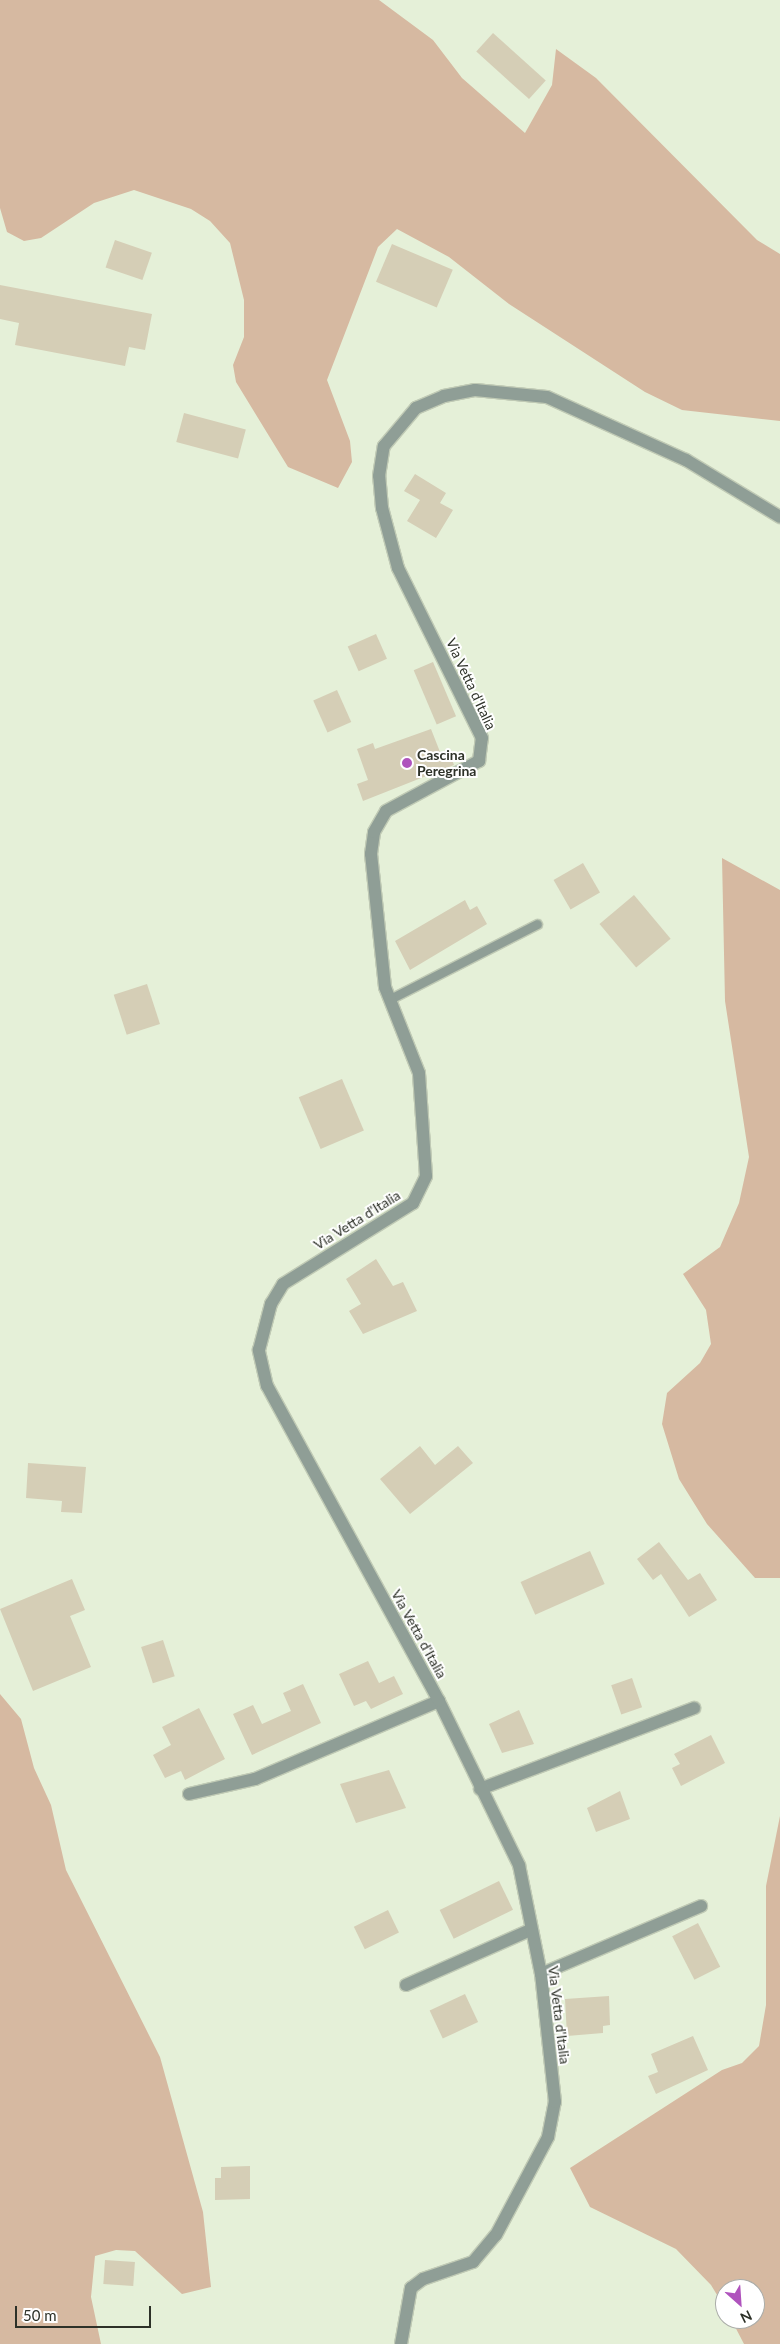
<!DOCTYPE html>
<html>
<head>
<meta charset="utf-8">
<style>
	body { margin:0 }
	#map { position:relative; width:780px; height:2344px; overflow:hidden; background:#e5f0d8; font-family:Lato,sans-serif }
	div>[style] { position:absolute }
	[style*='--x'] { left:calc(var(--x)*1px); top:calc(var(--y)*1px); width:calc(var(--w)*1px); rotate:calc(var(--a)*1deg) }
	.green>* { inset:0; background:#d6b9a1 }
	.building>* { inset:0; background:#d5ceb6; transform-origin:0 0 }
	.roads { filter:drop-shadow(1px 0 #c0cab5) drop-shadow(-1px 0 #c0cab5) drop-shadow(0 1px #c0cab5) drop-shadow(0 -1px #c0cab5) }
	.lane>* { height:9px; margin:-4.5px; padding:0 4.5px; transform-origin:4.5px; border-radius:4.5px; background:#8f9e96 }
	.street>* { height:12px; margin:-6px; padding:0 6px; transform-origin:6px; border-radius:6px; background:#8f9e96 }
	.dots>* { width:14px; height:14px; translate:-50% -50%; box-sizing:border-box; border:2px solid #fff; border-radius:50% }
	span { translate:-50% -50%; white-space:nowrap; text-align:center; line-height:1.15; -webkit-text-stroke:4px #fff; paint-order:stroke }
	.street-label { font-size:14px; color:#2d3128 }
	.poi-label { font-size:14px; color:#2d3128; font-weight:700 }
	.left { translate:0 -50%; text-align:left }
	.north { position:absolute; left:715px; top:2279px; width:50px; height:50px; box-sizing:border-box; background:#fff; border:1px solid #abada9; border-radius:50%; rotate:154deg; font-size:14px; font-weight:700; line-height:20px; text-align:center; color:#2d3128 }
	.north::after { content:''; display:block; margin:auto; width:18px; height:22px; background:#af53bd; clip-path:polygon(50% 0,100% 100%,50% 72%,0 100%) }
	.scale { position:absolute; left:15px; top:2306px; width:136px; height:22px; box-sizing:border-box; border:2px solid #2d3128; border-top:0; padding-left:6px; font-size:15px; line-height:18px; white-space:nowrap; color:#2d3128; -webkit-text-stroke:4px #fff; paint-order:stroke }
</style>
</head>
<body>
<div id="map">
	<div class="green">
		<div style="clip-path:polygon(0 0,379px 0,433px 40px,462px 78px,525px 133px,552px 85px,556px 49px,596px 78px,757px 240px,780px 254px,780px 421px,682px 410px,645px 392px,509px 304px,449px 257px,397px 229px,378px 247px,327px 380px,350px 441px,352px 462px,338px 488px,288px 467px,236px 382px,233px 365px,244px 337px,244px 300px,230px 243px,210px 221px,191px 209px,134px 190px,94px 203px,41px 238px,24px 241px,7px 232px,0 208px)"></div>
		<div style="clip-path:polygon(722px 858px,780px 890px,780px 1578px,755px 1578px,707px 1524px,679px 1479px,662px 1424px,667px 1393px,700px 1363px,711px 1344px,706px 1310px,683px 1274px,720px 1247px,739px 1203px,749px 1157px,725px 1001px)"></div>
		<div style="clip-path:polygon(0 1694px,21px 1719px,34px 1768px,51px 1805px,66px 1870px,160px 2057px,203px 2212px,211px 2287px,182px 2294px,135px 2251px,116px 2250px,95px 2256px,91px 2297px,101px 2344px,0 2344px)"></div>
		<div style="clip-path:polygon(780px 1816px,780px 2344px,744px 2344px,731px 2319px,755px 2319px,755px 2289px,725px 2289px,725px 2308px,711px 2285px,676px 2249px,590px 2207px,570px 2168px,722px 2070px,742px 2063px,759px 2046px,766px 2005px,766px 1886px)"></div>
	</div>
	<div class="building">
		<div style="left:493px;top:33px;width:71px;height:25px;rotate:42deg"></div>
		<div style="left:115px;top:240px;width:39px;height:29px;rotate:19deg"></div>
		<div style="left:392px;top:244px;width:66px;height:41px;rotate:23deg"></div>
		<div style="clip-path:polygon(0 285px,152px 314px,145px 350px,129px 347px,125px 366px,15px 345px,19px 323px,0 319px)"></div>
		<div style="left:184px;top:413px;width:64px;height:30px;rotate:15deg"></div>
		<div style="clip-path:polygon(415px 474px,446px 493px,440px 503px,453px 510px,436px 538px,407px 521px,420px 500px,404px 491px)"></div>
		<div style="left:376px;top:634px;width:27px;height:31px;rotate:66deg"></div>
		<div style="left:433px;top:662px;width:59px;height:21px;rotate:67deg"></div>
		<div style="left:337px;top:690px;width:35px;height:26px;rotate:66deg"></div>
		<div style="clip-path:polygon(431px 729px,442px 757px,450px 754px,454px 765px,363px 801px,357px 784px,368px 780px,357px 749px,373px 743px,375px 749px)"></div>
		<div style="left:583px;top:863px;width:34px;height:34px;rotate:60deg"></div>
		<div style="left:634px;top:895px;width:57px;height:45px;rotate:50deg"></div>
		<div style="clip-path:polygon(465px 900px,470px 910px,477px 906px,487px 924px,410px 970px,395px 941px)"></div>
		<div style="left:147px;top:984px;width:42px;height:35px;rotate:72deg"></div>
		<div style="left:342px;top:1079px;width:56px;height:47px;rotate:67deg"></div>
		<div style="clip-path:polygon(376px 1259px,393px 1286px,403px 1282px,417px 1311px,363px 1334px,349px 1311px,361px 1304px,346px 1279px)"></div>
		<div style="clip-path:polygon(420px 1446px,435px 1465px,458px 1446px,473px 1463px,410px 1514px,380px 1479px)"></div>
		<div style="clip-path:polygon(28px 1463px,86px 1467px,82px 1513px,61px 1512px,62px 1501px,26px 1498px)"></div>
		<div style="clip-path:polygon(659px 1542px,688px 1580px,700px 1573px,717px 1600px,689px 1617px,661px 1574px,653px 1580px,637px 1559px)"></div>
		<div style="left:590px;top:1551px;width:36px;height:76px;rotate:66deg"></div>
		<div style="clip-path:polygon(72px 1579px,85px 1610px,70px 1616px,91px 1667px,33px 1691px,0 1609px)"></div>
		<div style="left:163px;top:1640px;width:38px;height:23px;rotate:72deg"></div>
		<div style="clip-path:polygon(368px 1661px,379px 1683px,394px 1676px,403px 1694px,371px 1709px,366px 1701px,354px 1706px,339px 1674px)"></div>
		<div style="left:632px;top:1678px;width:31px;height:22px;rotate:71deg"></div>
		<div style="clip-path:polygon(303px 1684px,321px 1723px,252px 1755px,233px 1714px,253px 1705px,262px 1724px,291px 1711px,283px 1693px)"></div>
		<div style="clip-path:polygon(199px 1708px,225px 1759px,185px 1780px,181px 1771px,165px 1778px,153px 1755px,171px 1745px,162px 1727px)"></div>
		<div style="clip-path:polygon(519px 1710px,534px 1744px,502px 1753px,489px 1724px)"></div>
		<div style="clip-path:polygon(711px 1735px,725px 1763px,681px 1786px,672px 1768px,680px 1764px,674px 1754px)"></div>
		<div style="clip-path:polygon(389px 1770px,406px 1808px,356px 1823px,340px 1784px)"></div>
		<div style="clip-path:polygon(620px 1791px,630px 1819px,596px 1832px,587px 1808px)"></div>
		<div style="left:499px;top:1881px;width:32px;height:66px;rotate:64deg"></div>
		<div style="left:388px;top:1910px;width:25px;height:38px;rotate:64deg"></div>
		<div style="left:698px;top:1923px;width:49px;height:29px;rotate:63deg"></div>
		<div style="left:465px;top:1994px;width:31px;height:39px;rotate:65deg"></div>
		<div style="clip-path:polygon(609px 1996px,610px 2025px,603px 2026px,603px 2033px,567px 2036px,565px 1999px)"></div>
		<div style="clip-path:polygon(693px 2036px,708px 2070px,656px 2094px,648px 2076px,658px 2072px,651px 2054px)"></div>
		<div style="clip-path:polygon(250px 2166px,250px 2199px,215px 2200px,215px 2178px,221px 2178px,221px 2167px)"></div>
		<div style="left:105px;top:2260px;width:30px;height:24px;rotate:4deg"></div>
	</div>
	<div class="roads">
		<div class="lane">
			<div style="--x:390;--y:999;--w:165;--a:-27"></div>
		</div>
		<div class="street">
			<div style="--x:480;--y:1789;--w:229;--a:-20.7"></div>
			<div style="--x:189;--y:1794;--w:68;--a:-12.8"></div>
			<div style="--x:255;--y:1779;--w:200;--a:-23"></div>
			<div style="--x:541;--y:1974;--w:174;--a:-23"></div>
			<div style="--x:406;--y:1985;--w:136;--a:-23.9"></div>
			<div style="--x:401;--y:2344;--w:57;--a:-79.9"></div>
			<div style="--x:411;--y:2288;--w:15;--a:-37"></div>
			<div style="--x:423;--y:2279;--w:53;--a:-18.8"></div>
			<div style="--x:473;--y:2262;--w:35;--a:-50"></div>
			<div style="--x:496;--y:2235;--w:111;--a:-62"></div>
			<div style="--x:548;--y:2137;--w:36;--a:-79"></div>
			<div style="--x:555;--y:2102;--w:129;--a:-96.2"></div>
			<div style="--x:541;--y:1974;--w:111;--a:-101.4"></div>
			<div style="--x:519;--y:1865;--w:182;--a:-116"></div>
			<div style="--x:439;--y:1701;--w:359;--a:-118.6"></div>
			<div style="--x:267;--y:1386;--w:37;--a:-103"></div>
			<div style="--x:259;--y:1350;--w:48;--a:-75.4"></div>
			<div style="--x:271;--y:1304;--w:23;--a:-59"></div>
			<div style="--x:283;--y:1284;--w:153;--a:-31.9"></div>
			<div style="--x:413;--y:1203;--w:30;--a:-64"></div>
			<div style="--x:426;--y:1176;--w:103;--a:-93.9"></div>
			<div style="--x:419;--y:1073;--w:92;--a:-111.6"></div>
			<div style="--x:385;--y:987;--w:134;--a:-96"></div>
			<div style="--x:371;--y:854;--w:22;--a:-82"></div>
			<div style="--x:374;--y:832;--w:24;--a:-60"></div>
			<div style="--x:386;--y:811;--w:106;--a:-28.3"></div>
			<div style="--x:479;--y:761;--w:23;--a:-83"></div>
			<div style="--x:482;--y:738;--w:190;--a:-116.3"></div>
			<div style="--x:398;--y:568;--w:62;--a:-104.9"></div>
			<div style="--x:382;--y:508;--w:32;--a:-95"></div>
			<div style="--x:379;--y:476;--w:30;--a:-81"></div>
			<div style="--x:384;--y:446;--w:50;--a:-49.9"></div>
			<div style="--x:416;--y:408;--w:30;--a:-23"></div>
			<div style="--x:444;--y:396;--w:32;--a:-11"></div>
			<div style="--x:475;--y:390;--w:72;--a:5.6"></div>
			<div style="--x:547;--y:397;--w:153;--a:24.4"></div>
			<div style="--x:686;--y:460;--w:110;--a:31.2"></div>
		</div>
	</div>
	<div class="dots">
		<div style="left:407px;top:763px;background:#af53bd"></div>
	</div>
	<div class="street-label">
		<span style="left:471px;top:684px;rotate:65deg">Via Vetta d'Italia</span>
		<span style="left:357px;top:1220px;rotate:-32deg">Via Vetta d'Italia</span>
		<span style="left:419px;top:1634px;rotate:61deg">Via Vetta d'Italia</span>
		<span style="left:559px;top:2015px;rotate:83deg">Via Vetta d'Italia</span>
	</div>
	<div class="poi-label">
		<span class="left" style="left:417px;top:763px">Cascina<br>Peregrina</span>
	</div>
	<div class="north">N</div>
	<div class="scale">50 m</div>
</div>
</body>
</html>
